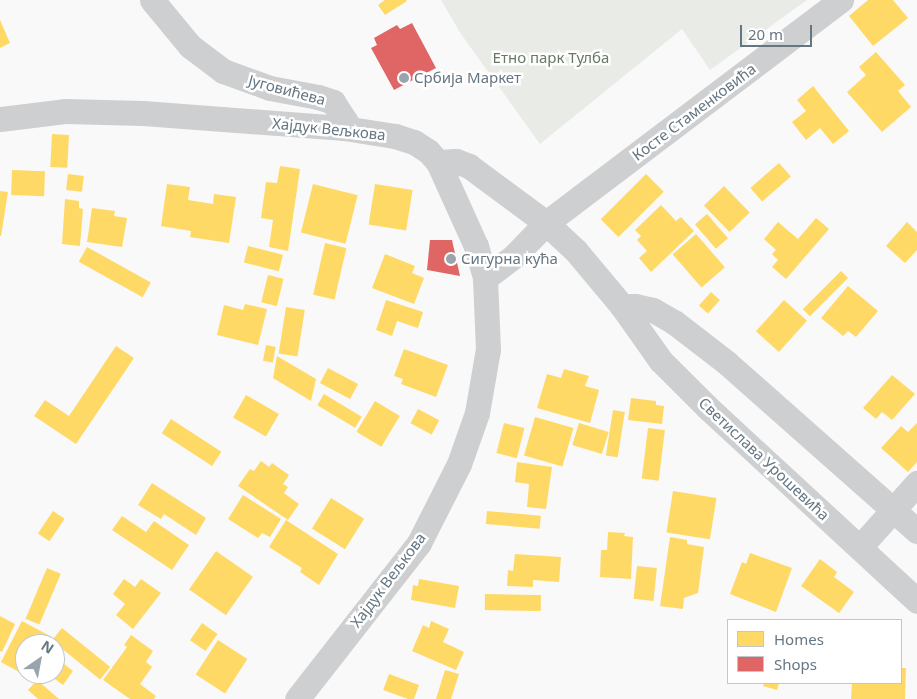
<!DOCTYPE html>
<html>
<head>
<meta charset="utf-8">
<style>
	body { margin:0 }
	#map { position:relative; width:917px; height:699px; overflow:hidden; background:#f9f9f9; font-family:"Noto Sans",sans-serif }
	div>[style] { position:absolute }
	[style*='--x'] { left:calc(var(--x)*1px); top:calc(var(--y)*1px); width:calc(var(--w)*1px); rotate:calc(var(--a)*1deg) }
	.green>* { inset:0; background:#e8ebe6 }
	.homes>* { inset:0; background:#ffd966; transform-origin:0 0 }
	.shops>* { inset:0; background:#e06666 }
	.street>* { height:25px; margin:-12.5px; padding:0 12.5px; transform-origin:12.5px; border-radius:12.5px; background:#cecfd0 }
	.dots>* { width:14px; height:14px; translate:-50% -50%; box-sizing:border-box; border:2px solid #fff; border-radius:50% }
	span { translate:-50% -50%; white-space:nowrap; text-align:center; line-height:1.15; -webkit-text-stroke:5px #fff; paint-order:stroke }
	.park-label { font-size:15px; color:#687a64 }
	.poi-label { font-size:15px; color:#657683 }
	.left { translate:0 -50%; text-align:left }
	.street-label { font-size:15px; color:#657683 }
	.legend { position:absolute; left:727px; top:619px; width:175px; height:65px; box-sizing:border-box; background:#fff; border:1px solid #c1c8cd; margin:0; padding:6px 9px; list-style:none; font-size:15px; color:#657683 }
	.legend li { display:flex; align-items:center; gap:10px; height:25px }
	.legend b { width:25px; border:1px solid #c1c8cd }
	.north { position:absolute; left:15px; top:634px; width:50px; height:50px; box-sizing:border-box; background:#fff; border:1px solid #c1c8cd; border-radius:50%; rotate:33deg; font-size:14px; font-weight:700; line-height:20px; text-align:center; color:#657683 }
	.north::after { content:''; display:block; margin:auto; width:18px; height:22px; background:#99a4ac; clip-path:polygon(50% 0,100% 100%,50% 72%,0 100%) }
	.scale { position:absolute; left:740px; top:25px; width:72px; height:22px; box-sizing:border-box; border:2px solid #657683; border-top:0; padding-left:6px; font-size:15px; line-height:18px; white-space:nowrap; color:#657683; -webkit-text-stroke:4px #fff; paint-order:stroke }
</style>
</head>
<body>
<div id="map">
	<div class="green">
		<div style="clip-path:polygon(441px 0,807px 0,710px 70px,682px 29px,540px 144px,461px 34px)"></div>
	</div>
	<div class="homes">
		<div style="clip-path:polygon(385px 0,406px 0,407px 1px,385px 15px,378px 5px)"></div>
		<div style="clip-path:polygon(868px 0,893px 0,908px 18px,873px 46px,849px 16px)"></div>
		<div style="clip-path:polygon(0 20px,10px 43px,0 48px)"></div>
		<div style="clip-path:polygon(876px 52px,905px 85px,898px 91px,911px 107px,882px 132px,847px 92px,866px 75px,859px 67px)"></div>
		<div style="clip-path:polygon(813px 86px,849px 131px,833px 144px,820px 128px,806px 140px,792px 122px,806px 111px,797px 100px)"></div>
		<div style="left:52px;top:134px;width:17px;height:33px;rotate:3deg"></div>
		<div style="left:779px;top:163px;width:18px;height:38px;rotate:49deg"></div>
		<div style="clip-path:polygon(280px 166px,300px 169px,288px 251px,269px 247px,273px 220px,261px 218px,266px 182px,277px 183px)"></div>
		<div style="left:12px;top:170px;width:33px;height:25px;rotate:2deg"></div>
		<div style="left:68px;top:174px;width:16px;height:16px;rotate:7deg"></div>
		<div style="left:646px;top:174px;width:25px;height:64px;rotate:45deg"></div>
		<div style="clip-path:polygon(167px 184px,190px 187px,188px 200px,213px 204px,214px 194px,236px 197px,229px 243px,190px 237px,191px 231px,161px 226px)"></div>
		<div style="left:313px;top:184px;width:46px;height:50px;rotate:14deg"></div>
		<div style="left:375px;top:184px;width:38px;height:41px;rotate:9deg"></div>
		<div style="left:724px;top:186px;width:37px;height:28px;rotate:46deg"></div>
		<div style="clip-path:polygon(0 191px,8px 192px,1px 236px,0 236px)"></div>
		<div style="clip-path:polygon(65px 199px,79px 201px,79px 208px,83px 209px,80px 246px,62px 244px)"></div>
		<div style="clip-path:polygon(661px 205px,676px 221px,681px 217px,694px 231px,651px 272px,639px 258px,647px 251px,637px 240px,641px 236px,635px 230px)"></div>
		<div style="clip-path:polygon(92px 208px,115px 211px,114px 216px,127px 218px,122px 247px,87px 242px)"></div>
		<div style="left:707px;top:214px;width:32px;height:16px;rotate:49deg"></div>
		<div style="clip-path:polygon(816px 218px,829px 229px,786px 279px,772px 267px,778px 260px,772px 254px,776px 250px,764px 239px,778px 222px,798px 239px)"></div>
		<div style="clip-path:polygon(907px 222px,917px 232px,917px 250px,905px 263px,886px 246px)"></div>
		<div style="left:696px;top:234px;width:44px;height:31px;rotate:49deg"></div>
		<div style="left:325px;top:243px;width:22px;height:53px;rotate:13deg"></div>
		<div style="left:248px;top:246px;width:36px;height:17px;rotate:14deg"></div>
		<div style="left:87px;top:247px;width:73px;height:17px;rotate:29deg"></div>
		<div style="clip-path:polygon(385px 254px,415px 266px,412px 273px,424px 278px,414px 304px,372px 288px)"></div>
		<div style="left:841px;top:271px;width:10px;height:54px;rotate:45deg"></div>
		<div style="left:268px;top:275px;width:16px;height:28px;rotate:14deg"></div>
		<div style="clip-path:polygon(848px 286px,878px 311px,856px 337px,848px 331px,843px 336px,821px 318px)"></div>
		<div style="left:711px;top:292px;width:12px;height:18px;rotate:42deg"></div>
		<div style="clip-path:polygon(386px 300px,423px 312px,418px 328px,397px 321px,392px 336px,376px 330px)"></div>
		<div style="left:784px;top:300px;width:31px;height:42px;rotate:42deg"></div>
		<div style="clip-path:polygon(245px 304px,267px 309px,258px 345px,217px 335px,224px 305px,243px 310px)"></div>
		<div style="left:286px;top:307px;width:19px;height:47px;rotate:9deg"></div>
		<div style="left:266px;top:345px;width:10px;height:16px;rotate:11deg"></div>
		<div style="clip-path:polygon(116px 346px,134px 358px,76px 444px,34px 416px,45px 400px,69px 416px)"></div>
		<div style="clip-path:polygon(404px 349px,448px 365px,436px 397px,401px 384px,403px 379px,394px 376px)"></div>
		<div style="clip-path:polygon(277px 356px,316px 379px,311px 401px,273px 378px)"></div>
		<div style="left:328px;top:368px;width:34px;height:17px;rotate:28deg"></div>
		<div style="clip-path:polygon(564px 369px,589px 376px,585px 386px,599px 390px,590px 423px,537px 408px,547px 374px,561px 378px)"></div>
		<div style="clip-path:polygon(892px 375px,915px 394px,892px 420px,882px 412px,876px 419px,863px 408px)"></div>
		<div style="left:324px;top:394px;width:44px;height:13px;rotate:31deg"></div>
		<div style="left:246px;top:395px;width:38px;height:26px;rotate:30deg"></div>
		<div style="clip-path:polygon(631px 398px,656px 401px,656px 405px,664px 406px,662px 424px,628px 420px)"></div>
		<div style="left:375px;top:401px;width:29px;height:36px;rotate:31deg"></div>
		<div style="left:418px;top:409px;width:24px;height:16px;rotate:28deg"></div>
		<div style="left:613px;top:410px;width:12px;height:46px;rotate:9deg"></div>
		<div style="left:535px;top:417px;width:40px;height:40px;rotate:16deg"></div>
		<div style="left:171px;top:419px;width:60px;height:17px;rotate:33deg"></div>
		<div style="left:504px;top:423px;width:21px;height:31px;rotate:14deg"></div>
		<div style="left:579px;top:423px;width:31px;height:23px;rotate:17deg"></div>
		<div style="clip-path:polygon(917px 423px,917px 462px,908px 472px,881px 448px,901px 426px,908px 432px)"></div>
		<div style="left:648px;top:428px;width:17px;height:51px;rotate:7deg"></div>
		<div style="clip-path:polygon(261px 461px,269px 467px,272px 463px,289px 475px,283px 484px,288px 487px,284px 493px,299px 504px,288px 520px,238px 486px,250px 469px,254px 471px)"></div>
		<div style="clip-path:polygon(517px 462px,552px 467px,546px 509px,527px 507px,529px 484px,515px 482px)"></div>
		<div style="clip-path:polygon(152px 483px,206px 518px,196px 535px,164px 514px,161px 519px,138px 505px)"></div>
		<div style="left:673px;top:491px;width:44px;height:42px;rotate:9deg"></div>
		<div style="clip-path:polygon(243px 495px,281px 519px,270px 537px,262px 533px,258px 538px,228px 519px)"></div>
		<div style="left:331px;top:498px;width:39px;height:36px;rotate:32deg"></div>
		<div style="left:53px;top:511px;width:14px;height:27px;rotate:34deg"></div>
		<div style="left:487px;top:511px;width:54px;height:13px;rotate:5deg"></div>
		<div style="clip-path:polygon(122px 516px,146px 532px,154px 521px,189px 545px,172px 570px,112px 530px)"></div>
		<div style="clip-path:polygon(286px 520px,338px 554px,319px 585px,300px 572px,302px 568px,269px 547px)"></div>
		<div style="clip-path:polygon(608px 532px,625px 533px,624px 536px,633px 537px,631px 579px,600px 577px,601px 550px,607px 550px)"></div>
		<div style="clip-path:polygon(670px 537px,687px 540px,687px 544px,704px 547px,698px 593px,684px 598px,683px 609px,660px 606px)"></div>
		<div style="left:216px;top:551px;width:45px;height:47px;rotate:35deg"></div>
		<div style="clip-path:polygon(750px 553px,792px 568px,776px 612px,730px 594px,742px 562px,746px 564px)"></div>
		<div style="clip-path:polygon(515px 554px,561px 557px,559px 582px,533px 580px,533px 587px,507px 586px,508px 570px,513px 571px)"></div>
		<div style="clip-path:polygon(820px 559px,837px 572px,834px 577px,854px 592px,839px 613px,801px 586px)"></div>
		<div style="left:637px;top:566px;width:20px;height:33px;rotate:6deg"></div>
		<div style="left:47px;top:568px;width:15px;height:55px;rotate:23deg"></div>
		<div style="clip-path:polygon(124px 579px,135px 587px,141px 579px,161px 593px,133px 629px,116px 615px,125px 604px,113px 594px)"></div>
		<div style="clip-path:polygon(419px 579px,459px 586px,455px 608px,411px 600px,413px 585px,418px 586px)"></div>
		<div style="left:485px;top:594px;width:56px;height:16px;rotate:1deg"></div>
		<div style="clip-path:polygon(0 616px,15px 624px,2px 652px,0 651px)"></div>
		<div style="clip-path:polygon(22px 621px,50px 636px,45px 644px,25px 644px,25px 674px,30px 674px,28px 677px,1px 662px)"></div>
		<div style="clip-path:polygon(431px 621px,449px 629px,443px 642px,464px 652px,456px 670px,412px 651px,423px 625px,429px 628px)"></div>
		<div style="left:202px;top:623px;width:19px;height:21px;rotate:35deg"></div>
		<div style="left:62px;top:628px;width:62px;height:16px;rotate:39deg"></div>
		<div style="clip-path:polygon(131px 635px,153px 651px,146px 662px,152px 667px,140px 684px,156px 696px,154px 699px,130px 699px,103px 680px,127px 647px,124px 645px)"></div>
		<div style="left:218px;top:640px;width:35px;height:41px;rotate:33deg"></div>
		<div style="clip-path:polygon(55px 657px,73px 671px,63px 685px,48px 674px,55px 674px)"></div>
		<div style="clip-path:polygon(901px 668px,906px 668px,905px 699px,851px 699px,852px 683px,901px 683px)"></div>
		<div style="clip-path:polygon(445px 670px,459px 674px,451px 699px,436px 699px)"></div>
		<div style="left:389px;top:674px;width:32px;height:17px;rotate:20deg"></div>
		<div style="clip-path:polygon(37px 680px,59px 699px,38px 699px,28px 690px)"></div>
		<div style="clip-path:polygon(764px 683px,779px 683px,777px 690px,763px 686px)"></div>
	</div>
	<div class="shops">
		<div style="clip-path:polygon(412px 23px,436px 68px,394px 90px,371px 48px,377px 45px,374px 38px,397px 25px,400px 29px)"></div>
		<div style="clip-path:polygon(430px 240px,452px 240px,460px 276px,427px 270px)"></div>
	</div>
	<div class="street">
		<div style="--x:152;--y:0;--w:60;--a:50.4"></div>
		<div style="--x:190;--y:46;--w:41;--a:37.1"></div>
		<div style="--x:223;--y:71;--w:50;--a:19.9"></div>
		<div style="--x:270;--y:88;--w:49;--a:10.6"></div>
		<div style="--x:318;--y:97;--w:16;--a:18"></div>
		<div style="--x:333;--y:102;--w:24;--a:57"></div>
		<div style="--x:346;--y:122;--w:6;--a:108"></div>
		<div style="--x:0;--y:119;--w:65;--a:-7"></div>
		<div style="--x:65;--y:111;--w:78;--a:1.5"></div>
		<div style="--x:143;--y:113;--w:202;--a:4.3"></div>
		<div style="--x:344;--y:128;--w:52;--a:8.9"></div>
		<div style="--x:395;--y:136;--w:20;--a:18"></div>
		<div style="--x:414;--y:142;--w:17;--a:33"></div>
		<div style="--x:428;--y:151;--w:15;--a:48"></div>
		<div style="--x:438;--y:162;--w:92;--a:65.7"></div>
		<div style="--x:476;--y:246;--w:33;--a:74"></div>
		<div style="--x:485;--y:278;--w:71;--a:87.6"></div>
		<div style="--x:488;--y:349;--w:65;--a:99.8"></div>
		<div style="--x:477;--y:413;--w:54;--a:109.4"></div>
		<div style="--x:459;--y:464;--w:89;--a:116.9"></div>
		<div style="--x:419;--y:543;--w:198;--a:128"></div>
		<div style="--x:438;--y:162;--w:18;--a:-3"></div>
		<div style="--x:456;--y:161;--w:14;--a:21"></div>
		<div style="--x:469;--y:166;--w:96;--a:36.5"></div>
		<div style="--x:546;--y:223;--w:41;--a:43"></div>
		<div style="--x:576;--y:251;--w:72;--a:50.1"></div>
		<div style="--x:622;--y:306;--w:67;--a:54.7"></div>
		<div style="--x:661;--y:361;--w:65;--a:45"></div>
		<div style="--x:707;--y:407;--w:286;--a:42.7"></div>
		<div style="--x:485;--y:278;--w:38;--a:-37"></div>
		<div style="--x:515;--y:255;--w:45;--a:-45.9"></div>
		<div style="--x:546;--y:223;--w:370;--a:-37.1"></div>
		<div style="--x:622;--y:306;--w:13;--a:0"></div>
		<div style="--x:635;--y:306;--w:18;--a:13"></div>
		<div style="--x:653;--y:310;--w:24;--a:30"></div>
		<div style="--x:674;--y:322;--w:67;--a:37.7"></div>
		<div style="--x:727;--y:363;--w:254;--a:41.5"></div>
		<div style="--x:860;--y:547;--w:86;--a:-48.3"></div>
	</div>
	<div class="dots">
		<div style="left:404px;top:78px;background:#99a4ac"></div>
		<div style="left:451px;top:259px;background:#99a4ac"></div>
	</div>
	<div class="park-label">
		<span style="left:551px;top:58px">Етно парк Тулба</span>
	</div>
	<div class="poi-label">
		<span class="left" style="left:414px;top:78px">Србија Маркет</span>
		<span class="left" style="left:461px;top:259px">Сигурна кућа</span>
	</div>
	<div class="street-label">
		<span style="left:287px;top:90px;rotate:15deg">Југовићева</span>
		<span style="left:694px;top:112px;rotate:-37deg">Косте Стаменковића</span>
		<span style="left:329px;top:129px;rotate:6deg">Хајдук Вељкова</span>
		<span style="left:764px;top:459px;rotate:43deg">Светислава Урошевића</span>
		<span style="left:388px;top:580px;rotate:-53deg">Хајдук Вељкова</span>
	</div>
	<ul class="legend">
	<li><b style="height:14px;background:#ffd966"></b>Homes</li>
	<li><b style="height:14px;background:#e06666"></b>Shops</li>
	</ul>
	<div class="north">N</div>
	<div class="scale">20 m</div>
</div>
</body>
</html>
